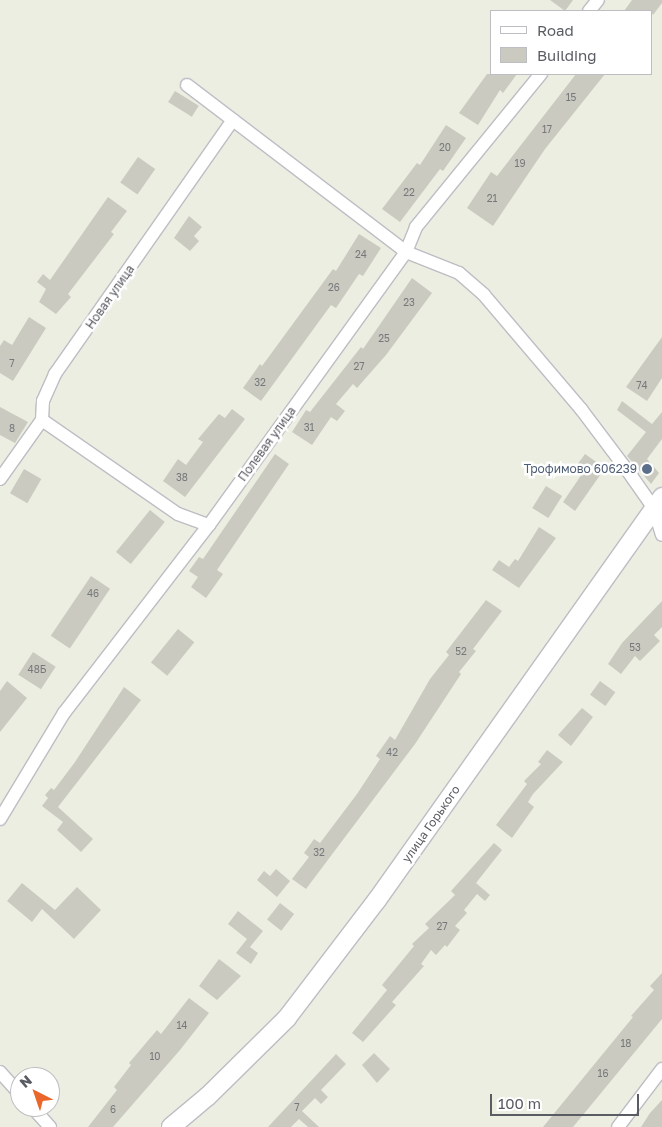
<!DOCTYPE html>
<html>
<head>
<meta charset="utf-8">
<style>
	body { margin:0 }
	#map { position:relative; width:662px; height:1127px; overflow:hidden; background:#edeee2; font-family:"Golos Text",sans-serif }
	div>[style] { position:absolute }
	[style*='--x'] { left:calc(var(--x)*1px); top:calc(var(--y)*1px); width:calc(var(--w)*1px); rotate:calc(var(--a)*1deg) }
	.building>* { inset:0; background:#cacac1; transform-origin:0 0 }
	.roads { filter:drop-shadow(1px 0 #bcbec4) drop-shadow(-1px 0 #bcbec4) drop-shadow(0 1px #bcbec4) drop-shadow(0 -1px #bcbec4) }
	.minor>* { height:12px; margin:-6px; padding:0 6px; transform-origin:6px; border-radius:6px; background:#fff }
	.secondary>* { height:18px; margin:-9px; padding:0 9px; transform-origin:9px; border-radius:9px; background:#fff }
	.dots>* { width:14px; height:14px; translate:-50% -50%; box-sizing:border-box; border:2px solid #fff; border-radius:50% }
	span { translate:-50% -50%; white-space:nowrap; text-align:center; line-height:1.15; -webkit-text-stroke:5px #fff; paint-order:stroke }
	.number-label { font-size:10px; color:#76787a }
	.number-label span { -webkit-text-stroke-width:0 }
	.street-label { font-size:12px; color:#5a5c63 }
	.service-label { font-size:12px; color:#4e5e75 }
	.right { translate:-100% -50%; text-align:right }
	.legend { position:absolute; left:490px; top:10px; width:162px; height:65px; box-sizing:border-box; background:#fff; border:1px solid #bdbec1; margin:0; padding:6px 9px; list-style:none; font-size:15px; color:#5a5c63 }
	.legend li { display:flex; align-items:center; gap:10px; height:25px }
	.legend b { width:25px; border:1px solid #bdbec1 }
	.north { position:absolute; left:10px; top:1067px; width:50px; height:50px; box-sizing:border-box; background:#fff; border:1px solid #bdbec1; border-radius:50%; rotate:319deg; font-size:14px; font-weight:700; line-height:20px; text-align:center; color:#5a5c63 }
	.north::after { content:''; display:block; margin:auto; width:18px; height:22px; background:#eb662b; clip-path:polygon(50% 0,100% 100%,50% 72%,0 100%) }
	.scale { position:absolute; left:490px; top:1094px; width:149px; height:22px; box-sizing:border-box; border:2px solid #5a5c63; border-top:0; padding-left:6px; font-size:15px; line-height:18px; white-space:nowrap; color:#5a5c63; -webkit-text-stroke:4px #fff; paint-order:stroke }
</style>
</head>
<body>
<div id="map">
	<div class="building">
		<div style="clip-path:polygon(550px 0,573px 0,565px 11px)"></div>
		<div style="clip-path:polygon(632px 0,662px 0,662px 3px,653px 15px,651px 11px,624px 11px)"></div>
		<div style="clip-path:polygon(487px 74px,517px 74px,503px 93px,500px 90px,478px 125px,459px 113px)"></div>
		<div style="clip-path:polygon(576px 74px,605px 74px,545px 149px,493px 226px,467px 208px,491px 172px,497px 176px)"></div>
		<div style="left:175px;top:91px;width:28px;height:13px;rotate:32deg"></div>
		<div style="clip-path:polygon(446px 125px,466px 138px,443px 171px,440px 169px,400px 222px,382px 209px,417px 163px,420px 165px)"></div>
		<div style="left:138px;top:157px;width:21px;height:31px;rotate:35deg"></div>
		<div style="clip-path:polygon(108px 197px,127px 211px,111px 232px,114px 234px,68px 294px,71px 297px,56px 314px,39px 302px,46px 289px,37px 282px,43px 274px,50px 280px)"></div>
		<div style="clip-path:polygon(189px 216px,202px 227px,194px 236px,199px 241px,190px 251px,174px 238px)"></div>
		<div style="clip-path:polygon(359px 234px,381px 248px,363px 276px,359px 274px,336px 308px,331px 305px,261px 401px,243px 388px,260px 364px,262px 366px,333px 269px,336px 271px)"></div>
		<div style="clip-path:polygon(412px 278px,432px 293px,386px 355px,357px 388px,353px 384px,336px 404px,345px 411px,337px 421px,331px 417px,312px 445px,292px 432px,306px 410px,310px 412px,361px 347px,363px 349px)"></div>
		<div style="clip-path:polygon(29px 317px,46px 328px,13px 381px,0 373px,0 346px,4px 340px,12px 345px)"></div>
		<div style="clip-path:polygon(662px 337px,662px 378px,647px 401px,626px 387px)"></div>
		<div style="clip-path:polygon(622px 401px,652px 424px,662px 412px,662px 439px,647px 459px,659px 473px,651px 484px,627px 456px,646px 432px,617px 410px)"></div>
		<div style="clip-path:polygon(0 407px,28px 422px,15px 443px,0 435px)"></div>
		<div style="clip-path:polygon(232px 409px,245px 419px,185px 497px,163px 481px,178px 459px,186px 465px,203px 442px,198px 439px,219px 414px,225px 418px)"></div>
		<div style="clip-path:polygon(275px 454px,289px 464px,217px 570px,223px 574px,206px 598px,191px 587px,198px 577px,189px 571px,199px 557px,203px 559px)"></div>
		<div style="clip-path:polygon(585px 454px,605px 468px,575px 511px,563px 502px,582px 474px,574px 469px)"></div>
		<div style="left:24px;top:469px;width:20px;height:28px;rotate:30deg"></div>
		<div style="left:546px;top:486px;width:19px;height:26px;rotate:32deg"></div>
		<div style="left:150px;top:510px;width:19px;height:54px;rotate:39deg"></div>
		<div style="clip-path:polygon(539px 527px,556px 538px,519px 588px,492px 570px,499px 560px,509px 567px,515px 559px,518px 561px)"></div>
		<div style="left:91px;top:576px;width:23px;height:72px;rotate:34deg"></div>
		<div style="clip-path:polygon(486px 600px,502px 611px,473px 649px,476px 651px,459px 672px,461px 674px,415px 744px,306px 889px,292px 879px,309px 857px,304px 853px,314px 839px,320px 843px,357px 794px,380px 759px,376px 756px,390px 736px,395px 740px,430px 679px,449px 655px,446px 652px)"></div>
		<div style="clip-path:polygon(662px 601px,662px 627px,654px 635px,660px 641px,640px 661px,635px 656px,621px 674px,608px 664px,622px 643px)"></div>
		<div style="left:178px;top:629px;width:21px;height:43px;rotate:39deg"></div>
		<div style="left:33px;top:652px;width:27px;height:27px;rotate:33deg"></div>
		<div style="clip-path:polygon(7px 681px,27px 698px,0 732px,0 691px)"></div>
		<div style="left:600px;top:681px;width:19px;height:17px;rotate:36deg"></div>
		<div style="clip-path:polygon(124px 687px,141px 700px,58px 807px,93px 839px,81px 852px,57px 830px,63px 822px,42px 806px,48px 798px,45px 795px,51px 788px,54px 790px,75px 762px)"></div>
		<div style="clip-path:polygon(582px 708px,593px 717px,571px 746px,558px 735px)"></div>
		<div style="clip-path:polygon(547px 750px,563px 762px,533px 794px,528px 802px,534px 807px,512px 838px,496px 825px,527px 784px,524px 781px,541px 764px,538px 762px)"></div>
		<div style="clip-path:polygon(494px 843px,502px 850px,476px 883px,490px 895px,485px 901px,477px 894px,464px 910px,467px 913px,455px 926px,460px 930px,447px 947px,445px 945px,436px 955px,431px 950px,421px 964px,424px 966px,392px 1002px,396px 1005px,363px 1042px,352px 1033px,387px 990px,382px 985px,414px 946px,412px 944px,429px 928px,425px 924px,455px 895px,451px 891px)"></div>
		<div style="clip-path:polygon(276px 869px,290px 881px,277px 897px,257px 880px,264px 871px,270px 876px)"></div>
		<div style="clip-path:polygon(22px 883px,55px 910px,77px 887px,101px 910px,74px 939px,42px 909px,32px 922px,7px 901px)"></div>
		<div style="left:280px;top:903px;width:18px;height:21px;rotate:38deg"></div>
		<div style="clip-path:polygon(238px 911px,263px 931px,250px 947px,258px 953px,251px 964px,236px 953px,247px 939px,228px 924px)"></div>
		<div style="clip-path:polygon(219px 959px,241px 976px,217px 1000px,199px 986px)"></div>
		<div style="clip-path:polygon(662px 973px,662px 1019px,573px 1127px,543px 1127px,633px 1017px,631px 1016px,654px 990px,650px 986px)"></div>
		<div style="clip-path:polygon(189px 998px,209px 1013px,180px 1050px,113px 1127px,88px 1127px,117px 1090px,114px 1087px,131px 1065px,129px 1063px,157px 1030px,161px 1034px)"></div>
		<div style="clip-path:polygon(374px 1053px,390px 1069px,377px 1083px,362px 1065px)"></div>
		<div style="clip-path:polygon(336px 1054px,346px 1064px,321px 1090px,328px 1097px,321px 1104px,315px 1098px,302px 1111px,319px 1127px,308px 1127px,299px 1119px,291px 1127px,268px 1127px)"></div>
		<div style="clip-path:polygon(662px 1100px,662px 1127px,641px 1127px,650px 1113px)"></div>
	</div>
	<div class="roads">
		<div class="minor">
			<div style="--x:589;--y:11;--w:14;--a:-51"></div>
			<div style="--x:187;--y:85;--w:275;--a:37.3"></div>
			<div style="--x:406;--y:252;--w:57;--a:21.6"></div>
			<div style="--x:459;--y:273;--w:33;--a:41"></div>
			<div style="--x:484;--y:295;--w:150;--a:49.6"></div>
			<div style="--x:581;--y:409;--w:85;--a:53.1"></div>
			<div style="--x:632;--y:477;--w:39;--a:55"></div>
			<div style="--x:654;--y:509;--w:27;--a:73"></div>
			<div style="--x:42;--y:420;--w:165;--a:34.7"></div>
			<div style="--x:178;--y:514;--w:33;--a:20"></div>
			<div style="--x:0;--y:479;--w:72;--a:-54.6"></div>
			<div style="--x:42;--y:420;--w:19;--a:-87"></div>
			<div style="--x:43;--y:401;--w:30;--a:-66"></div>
			<div style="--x:55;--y:374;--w:310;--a:-55"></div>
			<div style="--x:0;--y:819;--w:124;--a:-58.9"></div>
			<div style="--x:64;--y:713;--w:237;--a:-52.4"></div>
			<div style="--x:209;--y:525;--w:337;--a:-54.2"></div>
			<div style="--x:406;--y:252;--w:27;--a:-68"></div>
			<div style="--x:416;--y:227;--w:198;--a:-50.8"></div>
			<div style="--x:0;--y:1072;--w:30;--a:48"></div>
			<div style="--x:32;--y:1107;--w:27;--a:48"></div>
			<div style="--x:618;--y:1127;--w:73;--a:-52.8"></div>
		</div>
		<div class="secondary">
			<div style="--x:171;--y:1127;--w:48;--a:-40"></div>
			<div style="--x:208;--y:1096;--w:111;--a:-44.6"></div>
			<div style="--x:287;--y:1018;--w:148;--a:-52.7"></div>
			<div style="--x:377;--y:900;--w:494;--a:-54.7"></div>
		</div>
	</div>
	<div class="dots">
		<div style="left:647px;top:469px;background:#5c6f8a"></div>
	</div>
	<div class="number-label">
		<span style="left:571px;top:98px">15</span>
		<span style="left:547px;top:130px">17</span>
		<span style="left:445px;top:148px">20</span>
		<span style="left:520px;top:164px">19</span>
		<span style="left:409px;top:193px">22</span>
		<span style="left:492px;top:199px">21</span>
		<span style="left:361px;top:255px">24</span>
		<span style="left:334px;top:288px">26</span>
		<span style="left:409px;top:303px">23</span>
		<span style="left:384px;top:339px">25</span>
		<span style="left:12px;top:364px">7</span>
		<span style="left:359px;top:367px">27</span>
		<span style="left:260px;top:383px">32</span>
		<span style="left:642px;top:386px">74</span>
		<span style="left:309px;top:428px">31</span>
		<span style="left:12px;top:429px">8</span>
		<span style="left:182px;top:478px">38</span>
		<span style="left:93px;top:594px">46</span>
		<span style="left:635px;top:648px">53</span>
		<span style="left:461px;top:652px">52</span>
		<span style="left:37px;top:670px">48Б</span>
		<span style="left:392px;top:753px">42</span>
		<span style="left:319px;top:853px">32</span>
		<span style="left:442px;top:927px">27</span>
		<span style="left:182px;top:1026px">14</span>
		<span style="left:626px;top:1044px">18</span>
		<span style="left:155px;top:1057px">10</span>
		<span style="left:603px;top:1074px">16</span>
		<span style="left:297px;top:1108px">7</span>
		<span style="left:113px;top:1110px">6</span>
	</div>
	<div class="street-label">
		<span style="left:110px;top:297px;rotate:-55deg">Новая улица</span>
		<span style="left:267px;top:444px;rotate:-54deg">Полевая улица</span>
		<span style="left:431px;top:824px;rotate:-55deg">улица Горького</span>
	</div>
	<div class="service-label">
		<span class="right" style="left:637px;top:469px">Трофимово 606239</span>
	</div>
	<ul class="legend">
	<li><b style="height:6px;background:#fff"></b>Road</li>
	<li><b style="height:14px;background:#cacac1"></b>Building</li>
	</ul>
	<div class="north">N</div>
	<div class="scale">100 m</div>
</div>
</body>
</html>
